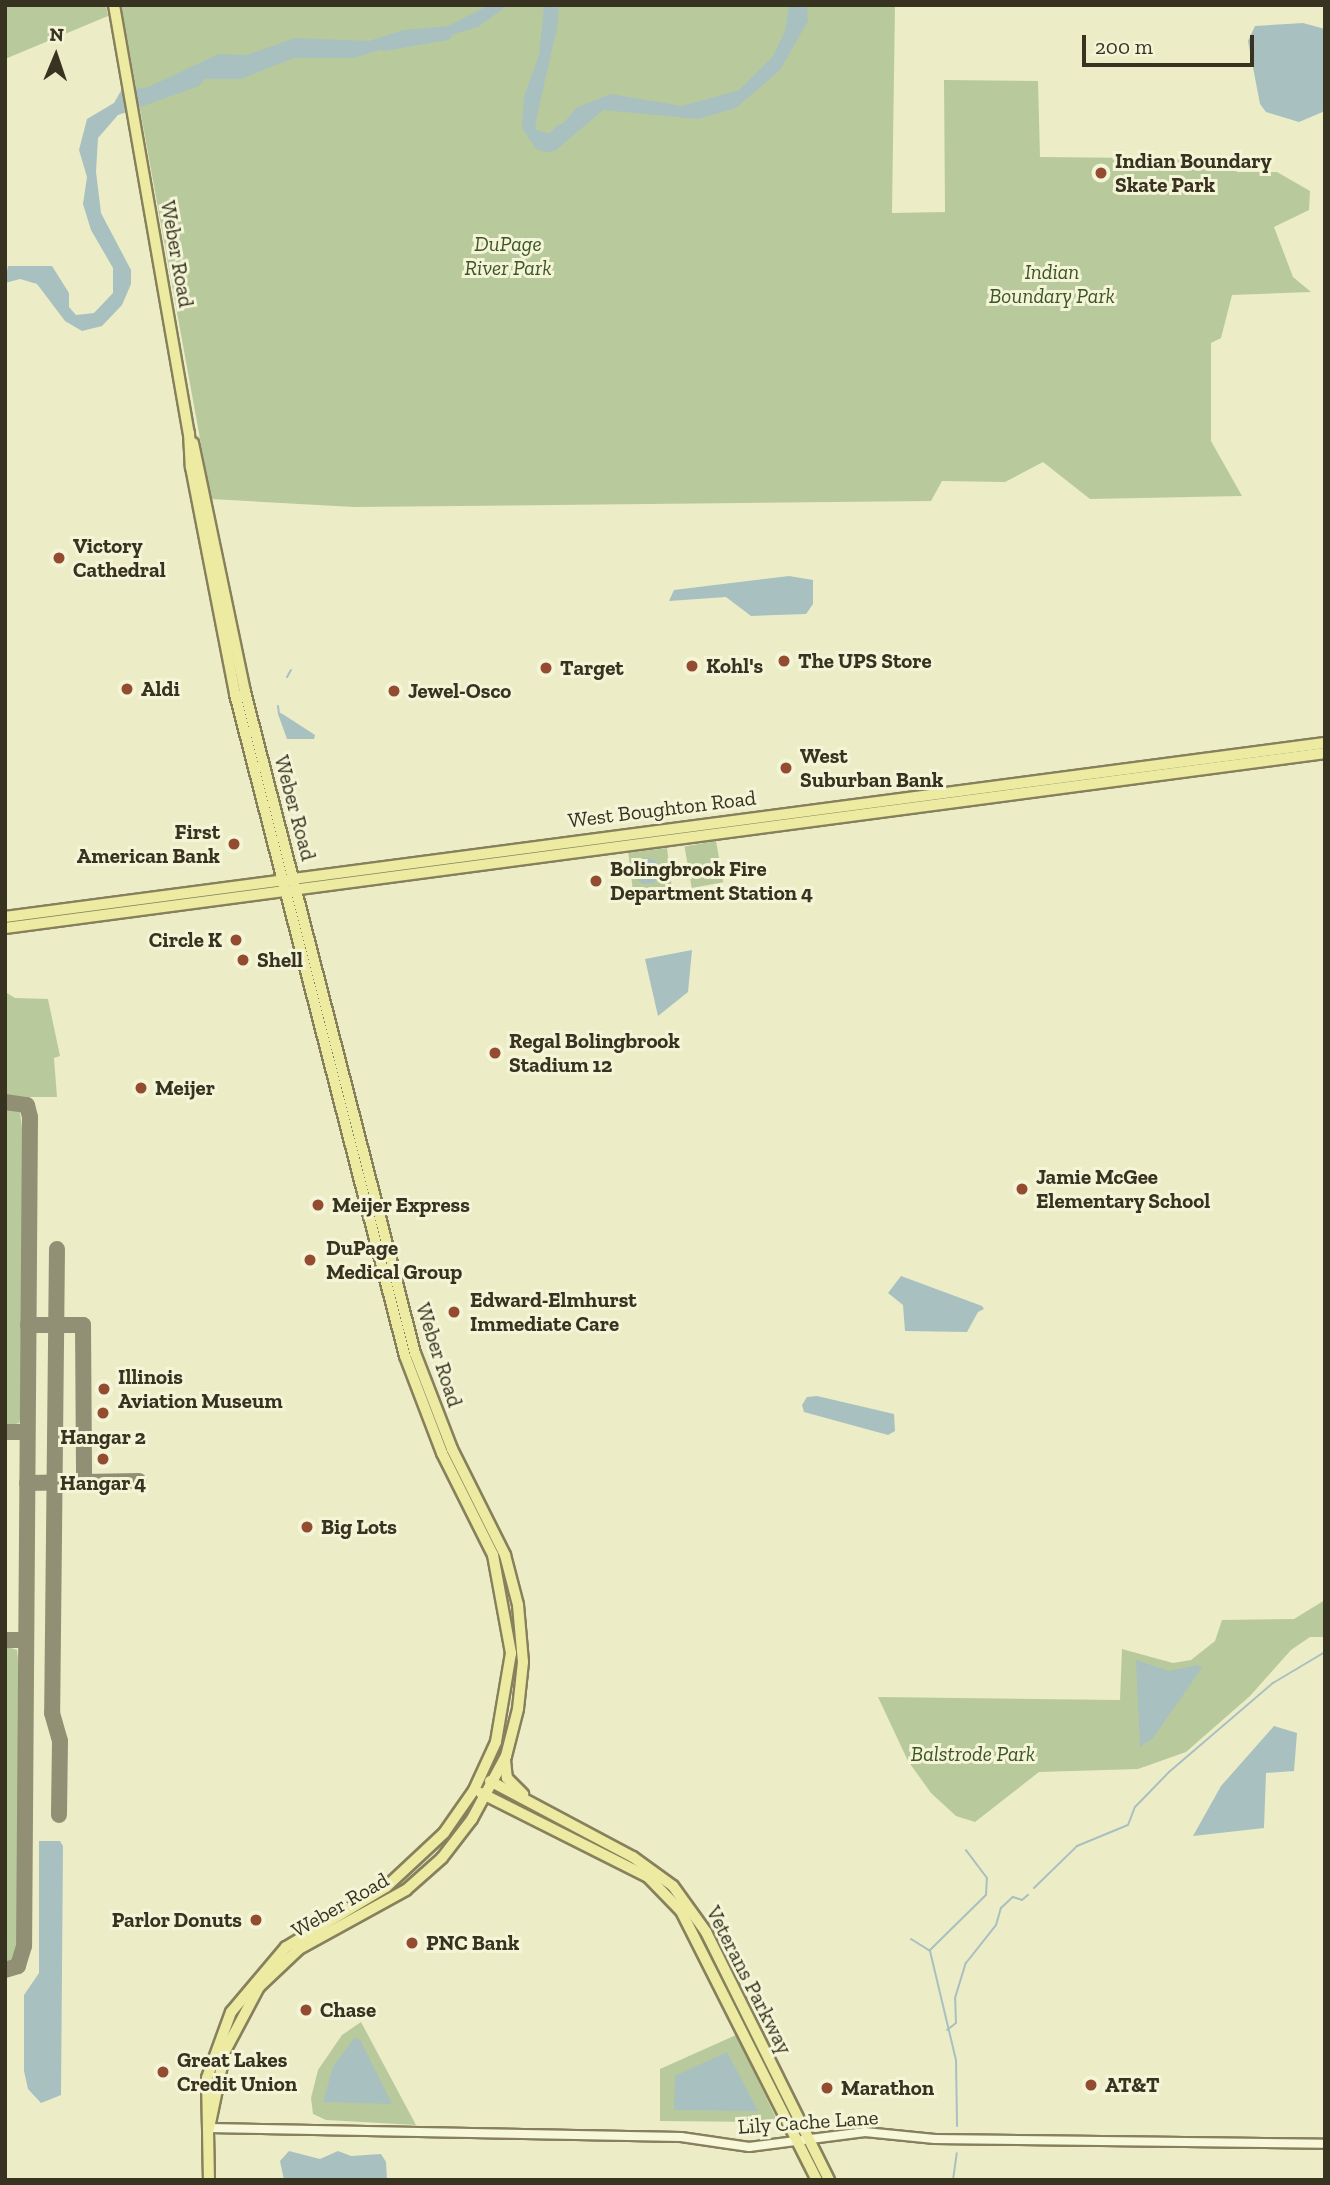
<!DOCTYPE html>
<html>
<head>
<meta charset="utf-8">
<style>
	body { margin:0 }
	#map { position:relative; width:1330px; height:2185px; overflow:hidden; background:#ececc7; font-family:"Zilla Slab",serif }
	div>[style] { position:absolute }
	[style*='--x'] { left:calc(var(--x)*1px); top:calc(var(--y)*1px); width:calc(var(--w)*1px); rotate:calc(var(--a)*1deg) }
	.green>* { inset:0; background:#b8ca9c; transform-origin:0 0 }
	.water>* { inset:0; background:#a8c0c0 }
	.round { border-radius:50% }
	.stream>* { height:2px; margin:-1px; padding:0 1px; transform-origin:1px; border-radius:1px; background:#a8c0c0 }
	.river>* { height:10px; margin:-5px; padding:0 5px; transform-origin:5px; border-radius:5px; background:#a8c0c0 }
	.taxiway>* { height:16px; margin:-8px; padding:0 8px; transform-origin:8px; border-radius:8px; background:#929074 }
	.roads { filter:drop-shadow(2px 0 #87805d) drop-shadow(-2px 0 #87805d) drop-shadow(0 2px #87805d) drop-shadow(0 -2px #87805d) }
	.minor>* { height:8px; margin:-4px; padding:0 4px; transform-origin:4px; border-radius:4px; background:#f7f7da }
	.major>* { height:10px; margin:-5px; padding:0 5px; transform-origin:5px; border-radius:5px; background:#edeba2 }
	.dots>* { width:19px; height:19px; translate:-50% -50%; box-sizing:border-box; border:4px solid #f4f4d7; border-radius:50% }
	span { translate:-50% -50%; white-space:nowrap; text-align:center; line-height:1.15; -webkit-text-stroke:6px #f4f4d7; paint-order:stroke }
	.poi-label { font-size:21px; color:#383320; font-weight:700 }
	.left { translate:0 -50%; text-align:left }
	.right { translate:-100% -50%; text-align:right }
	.park-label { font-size:21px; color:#3c5428; font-style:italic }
	.street-label { font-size:21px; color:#383320 }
	.frame { position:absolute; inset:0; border:7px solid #383320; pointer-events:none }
	.north { position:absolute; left:21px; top:21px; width:70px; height:70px; -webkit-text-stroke:5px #f4f4d7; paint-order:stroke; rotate:2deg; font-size:19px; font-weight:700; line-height:28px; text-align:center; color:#383320 }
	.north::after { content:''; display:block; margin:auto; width:24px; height:32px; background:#383320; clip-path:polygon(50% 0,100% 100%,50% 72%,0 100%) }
	.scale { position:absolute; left:1082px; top:35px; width:172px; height:32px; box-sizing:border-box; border:4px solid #383320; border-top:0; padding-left:9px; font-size:21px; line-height:24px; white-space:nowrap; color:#383320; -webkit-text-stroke:5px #f4f4d7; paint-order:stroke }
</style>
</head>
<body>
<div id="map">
	<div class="green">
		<div style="clip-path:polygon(5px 5px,106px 5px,108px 16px,5px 59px)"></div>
		<div style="clip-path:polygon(121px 5px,895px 5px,892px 213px,945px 212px,944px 80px,1038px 81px,1040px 157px,1234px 159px,1237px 172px,1277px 172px,1310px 191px,1309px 210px,1274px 227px,1293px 277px,1311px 292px,1232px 295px,1221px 338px,1211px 343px,1211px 441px,1242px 496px,1090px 499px,1043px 462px,1005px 482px,942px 481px,931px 501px,354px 507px,211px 499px)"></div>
		<div style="left:716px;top:841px;width:42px;height:32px;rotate:80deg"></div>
		<div style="left:667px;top:848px;width:42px;height:39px;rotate:83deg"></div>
		<div style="clip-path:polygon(5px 981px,7px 993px,15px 998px,48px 999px,60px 1056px,54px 1058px,57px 1097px,5px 1097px)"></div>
		<div style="clip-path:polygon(5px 1108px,20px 1112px,25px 1151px,22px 1411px,19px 1423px,6px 1427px)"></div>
		<div style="clip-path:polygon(1325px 1600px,1325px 1637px,1310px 1637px,1291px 1650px,1250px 1696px,1186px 1752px,1138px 1769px,1039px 1772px,975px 1822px,956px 1816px,931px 1793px,908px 1761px,878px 1697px,1120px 1700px,1122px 1649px,1173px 1663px,1191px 1660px,1215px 1641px,1222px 1620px,1294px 1619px)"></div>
		<div style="clip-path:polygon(5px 1646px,17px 1650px,22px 1698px,19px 1948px,15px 1961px,5px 1964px)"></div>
		<div style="clip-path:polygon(361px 2022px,416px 2125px,326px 2120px,313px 2114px,311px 2098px,318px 2070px,342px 2035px)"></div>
		<div style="clip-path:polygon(736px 2035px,778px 2122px,660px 2121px,660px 2069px)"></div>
	</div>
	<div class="water">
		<div style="clip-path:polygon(489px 5px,508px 5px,478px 27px,437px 39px,398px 44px,354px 58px,294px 58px,241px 79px,205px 79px,199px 86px,118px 115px,98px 138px,96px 172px,101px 213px,131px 270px,131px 284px,122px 305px,102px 326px,82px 331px,65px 321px,37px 284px,20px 279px,5px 283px,8px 266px,52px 266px,69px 293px,69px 307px,76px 315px,94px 313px,113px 293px,113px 268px,91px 230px,83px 204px,87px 177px,79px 150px,87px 119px,114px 103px,122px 89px,146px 88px,219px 54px,247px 55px,295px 38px,369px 41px,403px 30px,448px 26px)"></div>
		<div style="clip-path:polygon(544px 5px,554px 5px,557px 27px,535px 126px,537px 136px,548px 142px,576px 108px,610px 94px,682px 106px,739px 90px,773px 56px,785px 31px,789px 5px,807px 5px,808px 21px,780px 70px,736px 108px,698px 119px,603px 110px,555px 151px,545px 152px,536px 149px,522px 128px,524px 96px,539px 55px)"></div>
		<div style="clip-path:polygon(1303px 23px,1325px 29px,1325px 111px,1299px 122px,1266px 112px,1260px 104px,1248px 41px,1255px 26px)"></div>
		<div style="clip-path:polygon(789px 576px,813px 580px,813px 604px,806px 614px,751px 616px,726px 597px,669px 601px,674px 590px)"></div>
		<div style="clip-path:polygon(281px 713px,315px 735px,314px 739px,287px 739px,278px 714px)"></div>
		<div class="round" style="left:634px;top:858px;width:26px;height:26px"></div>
		<div style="clip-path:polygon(692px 950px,688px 992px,658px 1016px,645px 959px)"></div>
		<div style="clip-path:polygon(901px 1276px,982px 1306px,984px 1309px,978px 1312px,967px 1332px,905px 1331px,903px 1305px,888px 1293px)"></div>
		<div style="clip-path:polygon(817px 1396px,894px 1414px,895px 1431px,888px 1435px,804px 1412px,802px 1405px,807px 1397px)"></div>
		<div style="clip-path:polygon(1136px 1660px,1169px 1671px,1198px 1665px,1202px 1668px,1153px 1738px,1140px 1747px)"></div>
		<div style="clip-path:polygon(1274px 1726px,1297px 1733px,1294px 1771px,1266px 1773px,1264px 1828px,1193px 1836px,1221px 1786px)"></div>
		<div style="clip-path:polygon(39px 1841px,60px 1841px,63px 1846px,61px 2095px,41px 2103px,28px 2089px,24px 2071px,24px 1995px,39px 1973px)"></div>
		<div style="clip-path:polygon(354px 2038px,360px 2040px,392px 2104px,323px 2102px,333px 2067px)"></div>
		<div style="clip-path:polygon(727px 2052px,758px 2111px,674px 2110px,675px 2076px)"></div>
		<div style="clip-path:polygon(289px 2151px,320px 2159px,338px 2151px,351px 2156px,381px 2154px,386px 2162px,387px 2180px,284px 2180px,280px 2161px)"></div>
	</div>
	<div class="stream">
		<div style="--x:287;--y:677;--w:8;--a:-60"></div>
		<div style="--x:278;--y:706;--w:8;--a:83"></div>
		<div style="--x:1034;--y:1888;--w:60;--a:-44.3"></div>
		<div style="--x:1077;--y:1846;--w:55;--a:-22.4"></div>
		<div style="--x:1128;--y:1825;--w:19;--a:-69"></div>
		<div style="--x:1135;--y:1807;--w:49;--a:-45.8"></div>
		<div style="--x:1169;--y:1772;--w:137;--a:-40.6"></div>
		<div style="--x:1273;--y:1683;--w:61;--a:-30.8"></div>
		<div style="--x:911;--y:1939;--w:22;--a:32"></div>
		<div style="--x:930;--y:1951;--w:112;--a:76.6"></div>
		<div style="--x:956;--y:2060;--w:66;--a:89.1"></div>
		<div style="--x:930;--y:1950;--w:78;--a:-44.5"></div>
		<div style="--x:986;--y:1895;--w:17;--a:-87"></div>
		<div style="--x:987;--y:1878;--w:35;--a:-127"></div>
		<div style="--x:947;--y:2030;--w:11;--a:-38"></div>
		<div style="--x:956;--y:2023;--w:25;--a:-92"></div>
		<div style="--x:955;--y:1998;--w:37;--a:-73"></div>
		<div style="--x:966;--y:1963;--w:48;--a:-51.7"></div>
		<div style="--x:996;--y:1925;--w:18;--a:-74"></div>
		<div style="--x:1001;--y:1908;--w:16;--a:-43"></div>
		<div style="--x:1013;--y:1897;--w:9;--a:18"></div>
		<div style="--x:1022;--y:1900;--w:8;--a:-40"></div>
		<div style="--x:953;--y:2180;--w:27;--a:-82"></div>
	</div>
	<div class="river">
		<div style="--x:552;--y:32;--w:27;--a:-86"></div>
		<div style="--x:384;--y:46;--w:64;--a:-9.9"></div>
		<div style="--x:531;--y:129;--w:5;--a:79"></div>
		<div style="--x:532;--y:134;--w:20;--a:15"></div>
		<div style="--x:551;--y:139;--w:14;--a:-45"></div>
	</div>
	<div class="taxiway">
		<div style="--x:5;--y:1102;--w:22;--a:8"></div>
		<div style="--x:27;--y:1105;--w:12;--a:76"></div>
		<div style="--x:30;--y:1117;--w:829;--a:90.41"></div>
		<div style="--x:24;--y:1946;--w:21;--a:107"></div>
		<div style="--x:18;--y:1966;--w:14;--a:163"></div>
		<div style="--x:57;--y:1249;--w:464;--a:90.6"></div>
		<div style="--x:52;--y:1713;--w:29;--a:74"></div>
		<div style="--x:60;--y:1741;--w:74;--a:90.8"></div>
		<div style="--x:28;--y:1325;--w:55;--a:0"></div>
		<div style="--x:83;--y:1325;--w:157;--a:89.6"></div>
		<div style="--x:5;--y:1432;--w:22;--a:0"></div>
		<div style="--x:27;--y:1483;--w:112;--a:-1"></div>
		<div style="--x:5;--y:1640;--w:21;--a:0"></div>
	</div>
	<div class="roads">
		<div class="minor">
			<div style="--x:209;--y:2128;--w:472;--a:1.1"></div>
			<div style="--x:681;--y:2137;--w:69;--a:8.4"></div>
			<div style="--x:749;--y:2147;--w:117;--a:-7.4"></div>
			<div style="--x:865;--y:2132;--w:70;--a:5.7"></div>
			<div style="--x:935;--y:2139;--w:390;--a:0.7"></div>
		</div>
		<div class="major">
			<div style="--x:114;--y:5;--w:435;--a:80.1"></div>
			<div style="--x:189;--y:433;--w:34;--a:87"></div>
			<div style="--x:191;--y:467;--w:231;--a:79"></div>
			<div style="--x:235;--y:694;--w:683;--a:75.6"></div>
			<div style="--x:405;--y:1356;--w:104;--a:69.1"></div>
			<div style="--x:442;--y:1453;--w:114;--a:63.4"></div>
			<div style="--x:493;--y:1555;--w:100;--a:79.6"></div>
			<div style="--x:511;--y:1653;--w:90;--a:99.6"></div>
			<div style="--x:496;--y:1742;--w:53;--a:114.6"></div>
			<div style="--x:474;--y:1790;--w:52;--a:124.9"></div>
			<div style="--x:444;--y:1833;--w:79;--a:137"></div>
			<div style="--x:386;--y:1887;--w:117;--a:149"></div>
			<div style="--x:286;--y:1947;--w:85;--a:130.2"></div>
			<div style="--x:231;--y:2012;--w:70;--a:110"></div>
			<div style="--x:207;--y:2078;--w:102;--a:88.9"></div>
			<div style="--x:193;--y:443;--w:254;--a:78.2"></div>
			<div style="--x:245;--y:692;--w:683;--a:75.58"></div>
			<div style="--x:415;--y:1353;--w:103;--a:68.9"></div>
			<div style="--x:452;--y:1449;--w:119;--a:63.4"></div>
			<div style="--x:505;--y:1555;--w:52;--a:75.4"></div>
			<div style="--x:518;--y:1605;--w:57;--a:85"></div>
			<div style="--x:523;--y:1662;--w:47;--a:96.1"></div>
			<div style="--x:518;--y:1709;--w:49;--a:104.3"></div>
			<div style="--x:506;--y:1756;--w:72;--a:118.4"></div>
			<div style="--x:472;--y:1819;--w:49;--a:127.6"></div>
			<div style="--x:442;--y:1858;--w:48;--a:138.4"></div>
			<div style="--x:406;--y:1890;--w:122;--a:151.1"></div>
			<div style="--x:299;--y:1949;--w:55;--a:136.5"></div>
			<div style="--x:259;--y:1987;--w:72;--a:118"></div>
			<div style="--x:225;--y:2051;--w:79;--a:101.7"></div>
			<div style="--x:5;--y:917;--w:1331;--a:-7.51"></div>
			<div style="--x:5;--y:928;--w:1332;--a:-7.55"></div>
			<div style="--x:505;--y:1760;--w:18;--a:84"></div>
			<div style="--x:507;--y:1778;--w:23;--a:45"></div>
			<div style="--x:490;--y:1781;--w:162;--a:28"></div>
			<div style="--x:633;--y:1857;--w:49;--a:35.9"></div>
			<div style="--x:673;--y:1886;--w:57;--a:54.3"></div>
			<div style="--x:706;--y:1932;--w:277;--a:63.6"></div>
			<div style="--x:481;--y:1793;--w:187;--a:26.7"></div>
			<div style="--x:648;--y:1877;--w:47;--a:45.9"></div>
			<div style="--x:681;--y:1911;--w:301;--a:63.2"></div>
		</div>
	</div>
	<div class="dots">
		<div style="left:1101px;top:173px;background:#934c30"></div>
		<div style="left:59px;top:558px;background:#934c30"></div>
		<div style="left:784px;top:661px;background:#934c30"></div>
		<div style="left:692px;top:666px;background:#934c30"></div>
		<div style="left:546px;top:668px;background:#934c30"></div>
		<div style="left:127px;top:689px;background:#934c30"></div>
		<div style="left:394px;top:691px;background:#934c30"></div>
		<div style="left:786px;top:768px;background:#934c30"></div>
		<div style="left:234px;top:844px;background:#934c30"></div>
		<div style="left:596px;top:881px;background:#934c30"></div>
		<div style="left:236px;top:940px;background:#934c30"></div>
		<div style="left:243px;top:960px;background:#934c30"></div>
		<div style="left:495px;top:1053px;background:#934c30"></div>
		<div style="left:141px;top:1088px;background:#934c30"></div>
		<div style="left:1022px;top:1189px;background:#934c30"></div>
		<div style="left:318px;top:1205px;background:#934c30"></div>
		<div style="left:310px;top:1260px;background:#934c30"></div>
		<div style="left:454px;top:1312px;background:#934c30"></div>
		<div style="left:104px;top:1389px;background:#934c30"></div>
		<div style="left:103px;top:1413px;background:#934c30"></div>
		<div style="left:103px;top:1459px;background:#934c30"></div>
		<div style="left:307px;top:1527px;background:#934c30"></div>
		<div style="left:256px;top:1920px;background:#934c30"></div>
		<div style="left:412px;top:1943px;background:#934c30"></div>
		<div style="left:306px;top:2010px;background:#934c30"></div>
		<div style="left:163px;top:2072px;background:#934c30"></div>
		<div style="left:1091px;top:2085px;background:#934c30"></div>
		<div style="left:827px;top:2088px;background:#934c30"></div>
	</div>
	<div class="poi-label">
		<span class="left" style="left:1115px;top:173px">Indian Boundary<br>Skate Park</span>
		<span class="left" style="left:73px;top:558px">Victory<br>Cathedral</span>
		<span class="left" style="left:798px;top:661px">The UPS Store</span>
		<span class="left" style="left:706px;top:666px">Kohl's</span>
		<span class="left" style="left:560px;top:668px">Target</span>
		<span class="left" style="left:141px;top:689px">Aldi</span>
		<span class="left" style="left:408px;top:691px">Jewel-Osco</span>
		<span class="left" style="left:800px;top:768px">West<br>Suburban Bank</span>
		<span class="right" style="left:220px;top:844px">First<br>American Bank</span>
		<span class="left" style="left:610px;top:881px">Bolingbrook Fire<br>Department Station 4</span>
		<span class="right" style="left:222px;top:940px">Circle K</span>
		<span class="left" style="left:257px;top:960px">Shell</span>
		<span class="left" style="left:509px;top:1053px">Regal Bolingbrook<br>Stadium 12</span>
		<span class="left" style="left:155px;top:1088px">Meijer</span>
		<span class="left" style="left:1036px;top:1189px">Jamie McGee<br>Elementary School</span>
		<span class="left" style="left:332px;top:1205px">Meijer Express</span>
		<span class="left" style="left:326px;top:1260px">DuPage<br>Medical Group</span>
		<span class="left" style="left:470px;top:1312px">Edward-Elmhurst<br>Immediate Care</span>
		<span class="left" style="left:118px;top:1389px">Illinois<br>Aviation Museum</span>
		<span style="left:103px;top:1437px">Hangar 2</span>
		<span style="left:103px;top:1483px">Hangar 4</span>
		<span class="left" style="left:321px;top:1527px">Big Lots</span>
		<span class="right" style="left:242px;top:1920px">Parlor Donuts</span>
		<span class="left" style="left:426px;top:1943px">PNC Bank</span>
		<span class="left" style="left:320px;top:2010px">Chase</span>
		<span class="left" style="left:177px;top:2072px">Great Lakes<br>Credit Union</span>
		<span class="left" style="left:1105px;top:2085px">AT&amp;T</span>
		<span class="left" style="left:841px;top:2088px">Marathon</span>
	</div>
	<div class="park-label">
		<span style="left:508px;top:256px">DuPage<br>River Park</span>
		<span style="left:1052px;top:284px">Indian<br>Boundary Park</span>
		<span style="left:973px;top:1754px">Balstrode Park</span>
	</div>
	<div class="street-label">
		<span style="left:177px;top:254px;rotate:80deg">Weber Road</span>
		<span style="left:295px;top:808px;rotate:75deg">Weber Road</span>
		<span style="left:662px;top:809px;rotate:-7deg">West Boughton Road</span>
		<span style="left:439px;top:1355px;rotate:72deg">Weber Road</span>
		<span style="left:340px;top:1905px;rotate:-30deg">Weber Road</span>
		<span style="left:749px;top:1980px;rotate:63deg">Veterans Parkway</span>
		<span style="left:808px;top:2122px;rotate:-4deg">Lily Cache Lane</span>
	</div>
	<div class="frame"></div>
	<div class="north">N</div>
	<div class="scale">200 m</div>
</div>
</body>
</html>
